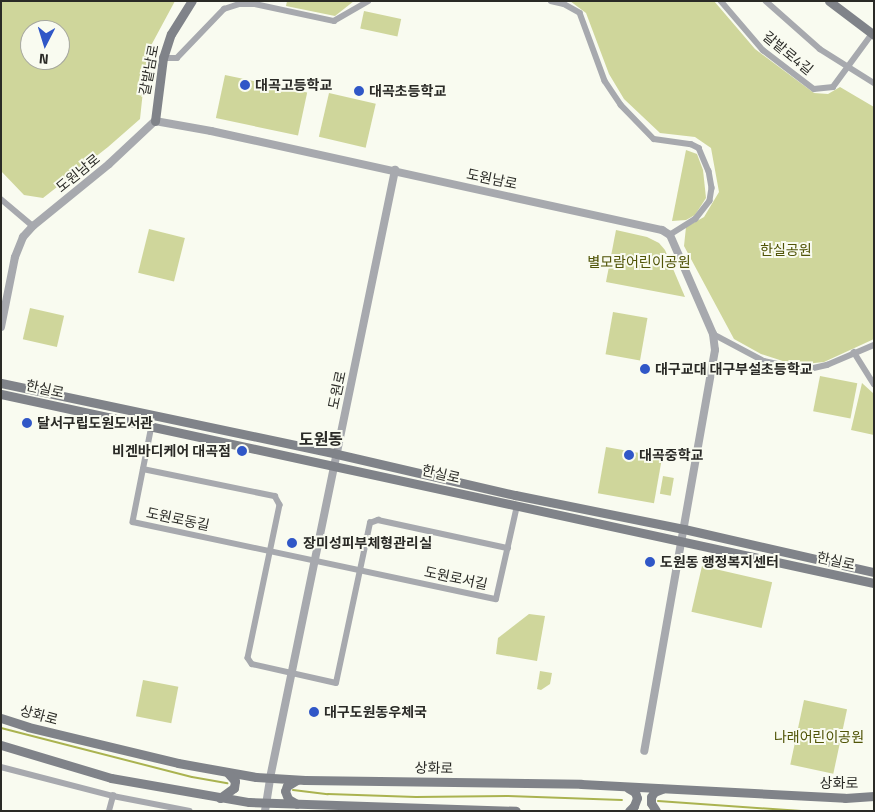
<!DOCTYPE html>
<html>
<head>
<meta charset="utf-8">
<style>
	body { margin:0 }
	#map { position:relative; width:875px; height:812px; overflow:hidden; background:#f9fbf0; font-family:"Titillium Web","Noto Sans KR",sans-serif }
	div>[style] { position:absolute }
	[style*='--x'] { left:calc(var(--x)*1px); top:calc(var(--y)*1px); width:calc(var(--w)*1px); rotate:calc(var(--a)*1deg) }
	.green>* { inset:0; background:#cfd69b; transform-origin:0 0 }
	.stream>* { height:2px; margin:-1px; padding:0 1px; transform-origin:1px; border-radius:1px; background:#aab350 }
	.minor>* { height:5.5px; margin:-2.75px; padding:0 2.75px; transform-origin:2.75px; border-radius:2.75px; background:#a7a9ae }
	.tertiary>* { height:8px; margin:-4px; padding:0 4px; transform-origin:4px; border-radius:4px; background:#a7a9ae }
	.secondary>* { height:9px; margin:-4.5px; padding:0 4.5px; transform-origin:4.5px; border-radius:4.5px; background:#808389 }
	.dots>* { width:14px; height:14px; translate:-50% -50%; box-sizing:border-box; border:2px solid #f9fbf0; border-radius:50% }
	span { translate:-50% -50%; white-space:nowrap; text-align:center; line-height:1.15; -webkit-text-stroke:4px #f9fbf0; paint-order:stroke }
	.street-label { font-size:14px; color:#2a2a26 }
	.poi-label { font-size:14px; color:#2a2a26; font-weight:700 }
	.left { translate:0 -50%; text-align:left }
	.right { translate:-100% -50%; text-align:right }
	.park-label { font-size:14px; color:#505407 }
	.quarter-label { font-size:16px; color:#2a2a26; font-weight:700 }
	.frame { position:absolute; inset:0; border:2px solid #2a2a26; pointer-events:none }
	.north { position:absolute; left:20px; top:20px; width:50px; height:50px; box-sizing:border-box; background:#f9fbf0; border:1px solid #a6a79f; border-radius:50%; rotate:185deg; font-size:14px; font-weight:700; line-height:20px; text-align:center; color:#2a2a26 }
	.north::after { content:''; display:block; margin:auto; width:18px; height:22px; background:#3057c7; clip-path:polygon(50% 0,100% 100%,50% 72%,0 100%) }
</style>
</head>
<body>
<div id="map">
	<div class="green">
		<div style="clip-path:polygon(evenodd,1px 1px,175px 1px,147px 53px,140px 119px,108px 147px,43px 198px,24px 195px,1px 171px,1px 1px,30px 30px,60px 30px,60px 60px,30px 60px,30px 30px)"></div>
		<div style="clip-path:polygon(287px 1px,354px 1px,335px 16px,286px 6px)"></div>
		<div style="clip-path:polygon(570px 1px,714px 1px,755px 49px,814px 93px,828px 94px,840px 87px,874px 107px,874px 339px,824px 362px,795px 365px,761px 354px,734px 339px,684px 246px,686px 227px,704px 217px,719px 192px,711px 148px,695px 137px,660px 133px,624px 99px,609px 74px,586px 13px)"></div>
		<div style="left:364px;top:11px;width:38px;height:18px;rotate:12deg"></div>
		<div style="left:225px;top:75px;width:84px;height:44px;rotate:12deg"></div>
		<div style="left:329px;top:93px;width:48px;height:45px;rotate:13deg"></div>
		<div style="clip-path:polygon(686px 150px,697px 154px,703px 170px,706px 198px,695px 215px,686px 220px,672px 221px)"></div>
		<div style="left:149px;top:229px;width:37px;height:45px;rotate:14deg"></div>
		<div style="clip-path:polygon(616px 230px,647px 237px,659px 243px,665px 250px,685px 297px,606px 282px)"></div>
		<div style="left:30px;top:308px;width:35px;height:32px;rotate:13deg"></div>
		<div style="left:613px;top:312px;width:35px;height:43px;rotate:10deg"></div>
		<div style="left:820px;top:376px;width:38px;height:36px;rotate:11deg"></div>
		<div style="clip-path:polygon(862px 383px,874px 394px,874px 435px,851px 430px)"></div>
		<div style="left:606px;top:447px;width:57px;height:47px;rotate:10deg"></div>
		<div style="left:663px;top:476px;width:11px;height:18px;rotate:10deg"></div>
		<div style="left:702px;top:566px;width:72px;height:47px;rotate:13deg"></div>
		<div style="clip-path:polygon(529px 614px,545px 616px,537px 661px,496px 654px,498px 638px)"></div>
		<div style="clip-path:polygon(540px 671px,552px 673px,550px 684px,541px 690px,537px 689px)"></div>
		<div style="left:143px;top:680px;width:36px;height:37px;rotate:11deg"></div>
		<div style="left:804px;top:700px;width:44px;height:66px;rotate:12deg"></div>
	</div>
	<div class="stream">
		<div style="--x:1;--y:728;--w:197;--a:14.4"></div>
		<div style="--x:192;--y:777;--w:36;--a:10"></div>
		<div style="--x:293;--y:790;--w:35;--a:7"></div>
		<div style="--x:328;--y:794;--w:88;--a:2"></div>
		<div style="--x:416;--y:797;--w:91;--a:-0.6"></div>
		<div style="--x:507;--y:796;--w:115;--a:2"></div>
		<div style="--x:658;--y:801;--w:144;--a:4"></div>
	</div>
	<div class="minor">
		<div style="--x:551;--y:1;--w:13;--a:13"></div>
		<div style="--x:564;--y:4;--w:18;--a:29"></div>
		<div style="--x:580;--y:13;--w:72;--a:69.8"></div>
		<div style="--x:605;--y:81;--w:29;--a:56"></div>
		<div style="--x:621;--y:105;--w:47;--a:45.9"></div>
		<div style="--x:654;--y:139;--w:37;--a:8"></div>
		<div style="--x:691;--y:144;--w:9;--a:27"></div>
		<div style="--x:699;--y:148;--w:25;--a:67"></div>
		<div style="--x:709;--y:171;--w:17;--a:80"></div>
		<div style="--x:712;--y:188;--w:13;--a:99"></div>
		<div style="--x:710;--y:201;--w:23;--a:128"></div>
		<div style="--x:696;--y:219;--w:31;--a:148"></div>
		<div style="--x:721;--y:1;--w:65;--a:49.4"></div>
		<div style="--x:763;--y:50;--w:64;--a:37.4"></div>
		<div style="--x:814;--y:89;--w:19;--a:-6"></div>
		<div style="--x:833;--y:87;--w:66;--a:-53.7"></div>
		<div style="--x:766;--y:1;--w:72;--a:41.6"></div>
		<div style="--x:820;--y:49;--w:64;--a:32.2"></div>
		<div style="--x:163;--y:58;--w:14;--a:0"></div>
		<div style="--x:177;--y:58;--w:68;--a:-46.2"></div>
		<div style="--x:224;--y:9;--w:16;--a:-18"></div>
		<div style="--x:239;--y:4;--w:16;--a:0"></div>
		<div style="--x:255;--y:4;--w:81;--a:12.1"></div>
		<div style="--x:334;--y:21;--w:39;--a:-30"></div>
		<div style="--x:1;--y:199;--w:42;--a:40.2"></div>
		<div style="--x:713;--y:334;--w:58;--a:27.9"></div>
		<div style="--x:764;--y:361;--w:42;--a:12.4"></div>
		<div style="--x:805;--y:370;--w:23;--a:-13"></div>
		<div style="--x:827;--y:365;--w:51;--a:-23.1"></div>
		<div style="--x:854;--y:352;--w:38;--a:58"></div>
		<div style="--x:152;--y:426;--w:98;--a:101.2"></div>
		<div style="--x:133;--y:522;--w:371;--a:12"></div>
		<div style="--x:496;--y:599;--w:95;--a:-77.3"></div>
		<div style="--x:143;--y:469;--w:135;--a:11.6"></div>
		<div style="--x:275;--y:496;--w:10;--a:61"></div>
		<div style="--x:280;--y:505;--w:156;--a:101.8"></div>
		<div style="--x:248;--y:658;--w:7;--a:56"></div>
		<div style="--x:252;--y:664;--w:86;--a:12.7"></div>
		<div style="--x:336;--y:683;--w:164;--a:-78"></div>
		<div style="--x:370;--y:523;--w:9;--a:-21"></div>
		<div style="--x:378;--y:520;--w:133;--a:12.2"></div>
		<div style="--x:1;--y:767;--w:116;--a:14.5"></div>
		<div style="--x:113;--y:796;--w:78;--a:11"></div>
		<div style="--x:109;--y:811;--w:16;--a:-75"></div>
	</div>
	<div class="tertiary">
		<div style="--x:1;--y:327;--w:71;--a:-78.7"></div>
		<div style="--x:15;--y:257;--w:22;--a:-68"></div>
		<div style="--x:23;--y:237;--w:15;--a:-48"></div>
		<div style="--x:33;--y:226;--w:98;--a:-39.2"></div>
		<div style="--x:109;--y:164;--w:63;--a:-43.1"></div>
		<div style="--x:155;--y:121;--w:57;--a:10.1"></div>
		<div style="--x:211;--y:131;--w:462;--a:12.4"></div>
		<div style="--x:662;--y:230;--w:9;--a:32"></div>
		<div style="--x:670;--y:235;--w:108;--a:66.5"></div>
		<div style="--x:713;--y:334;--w:16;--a:83"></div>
		<div style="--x:715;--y:350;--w:407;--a:100"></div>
		<div style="--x:265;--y:811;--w:33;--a:-81"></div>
		<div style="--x:270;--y:778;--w:621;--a:-78.38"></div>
	</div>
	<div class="secondary">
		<div style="--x:829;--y:1;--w:56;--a:37.1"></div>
		<div style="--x:155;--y:121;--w:64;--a:-82.8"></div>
		<div style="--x:163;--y:58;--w:25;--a:-72"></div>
		<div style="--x:171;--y:34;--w:39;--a:-58"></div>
		<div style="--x:1;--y:383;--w:343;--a:11.9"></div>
		<div style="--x:337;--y:454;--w:183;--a:13"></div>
		<div style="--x:515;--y:495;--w:172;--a:11.4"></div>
		<div style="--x:684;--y:529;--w:195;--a:12.8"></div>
		<div style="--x:1;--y:394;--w:893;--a:12.22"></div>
		<div style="--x:1;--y:718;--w:28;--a:18"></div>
		<div style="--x:28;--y:727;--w:154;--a:13.5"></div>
		<div style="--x:178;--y:763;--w:79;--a:10.2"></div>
		<div style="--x:256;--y:777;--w:49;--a:3.5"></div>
		<div style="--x:305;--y:780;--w:276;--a:0.8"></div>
		<div style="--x:581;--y:784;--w:264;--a:3"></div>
		<div style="--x:845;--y:798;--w:29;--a:-4"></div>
		<div style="--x:1;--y:745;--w:115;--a:16.7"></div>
		<div style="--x:111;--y:778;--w:140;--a:9.9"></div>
		<div style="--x:249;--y:802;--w:267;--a:1.9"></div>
		<div style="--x:297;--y:780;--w:12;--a:149"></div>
		<div style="--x:287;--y:786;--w:5;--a:112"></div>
		<div style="--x:285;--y:791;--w:9;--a:69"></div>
		<div style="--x:288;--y:799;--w:10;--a:29"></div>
		<div style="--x:628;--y:788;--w:8;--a:30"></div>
		<div style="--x:635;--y:792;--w:6;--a:72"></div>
		<div style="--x:637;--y:798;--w:9;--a:111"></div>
		<div style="--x:634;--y:806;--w:7;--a:135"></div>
		<div style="--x:220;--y:798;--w:17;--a:-36"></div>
		<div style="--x:234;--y:788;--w:7;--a:-82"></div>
		<div style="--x:235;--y:781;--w:12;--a:-132"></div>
		<div style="--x:656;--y:811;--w:9;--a:-122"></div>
		<div style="--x:651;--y:803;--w:6;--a:-90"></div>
		<div style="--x:651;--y:797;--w:6;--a:-59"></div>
		<div style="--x:654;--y:792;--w:9;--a:-21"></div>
	</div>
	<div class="dots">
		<div style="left:245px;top:85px;background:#3057c7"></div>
		<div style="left:359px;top:91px;background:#3057c7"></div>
		<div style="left:645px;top:369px;background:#3057c7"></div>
		<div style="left:27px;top:423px;background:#3057c7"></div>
		<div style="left:242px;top:451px;background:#3057c7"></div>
		<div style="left:629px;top:455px;background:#3057c7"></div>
		<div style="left:292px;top:543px;background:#3057c7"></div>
		<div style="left:650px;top:562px;background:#3057c7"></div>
		<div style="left:314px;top:712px;background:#3057c7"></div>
	</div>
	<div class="street-label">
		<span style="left:788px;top:53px;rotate:39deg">갈밭로4길</span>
		<span style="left:149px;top:70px;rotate:-79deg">갈밭남로</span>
		<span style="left:78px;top:173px;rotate:-39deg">도원남로</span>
		<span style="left:492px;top:179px;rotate:12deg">도원남로</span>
		<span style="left:45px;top:389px;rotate:12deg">한실로</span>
		<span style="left:337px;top:390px;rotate:-78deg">도원로</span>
		<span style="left:441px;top:474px;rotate:13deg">한실로</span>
		<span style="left:178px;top:519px;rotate:12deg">도원로동길</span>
		<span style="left:836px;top:561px;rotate:12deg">한실로</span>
		<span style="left:456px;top:578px;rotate:12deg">도원로서길</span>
		<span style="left:39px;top:715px;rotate:15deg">상화로</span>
		<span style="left:434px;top:768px;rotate:1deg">상화로</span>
		<span style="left:839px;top:783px">상화로</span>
	</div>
	<div class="poi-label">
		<span class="left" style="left:255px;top:85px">대곡고등학교</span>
		<span class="left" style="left:369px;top:91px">대곡초등학교</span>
		<span class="left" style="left:655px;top:369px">대구교대 대구부설초등학교</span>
		<span class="left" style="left:37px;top:423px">달서구립도원도서관</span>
		<span class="right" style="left:231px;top:451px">비겐바디케어 대곡점</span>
		<span class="left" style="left:639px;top:455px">대곡중학교</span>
		<span class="left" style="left:303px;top:543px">장미성피부체형관리실</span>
		<span class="left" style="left:660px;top:562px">도원동 행정복지센터</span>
		<span class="left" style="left:324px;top:712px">대구도원동우체국</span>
	</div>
	<div class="park-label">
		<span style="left:786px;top:250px">한실공원</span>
		<span style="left:639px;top:262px">별모람어린이공원</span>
		<span style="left:819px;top:737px">나래어린이공원</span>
	</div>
	<div class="quarter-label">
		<span style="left:321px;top:439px">도원동</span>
	</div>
	<div class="frame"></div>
	<div class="north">N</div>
</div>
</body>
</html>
